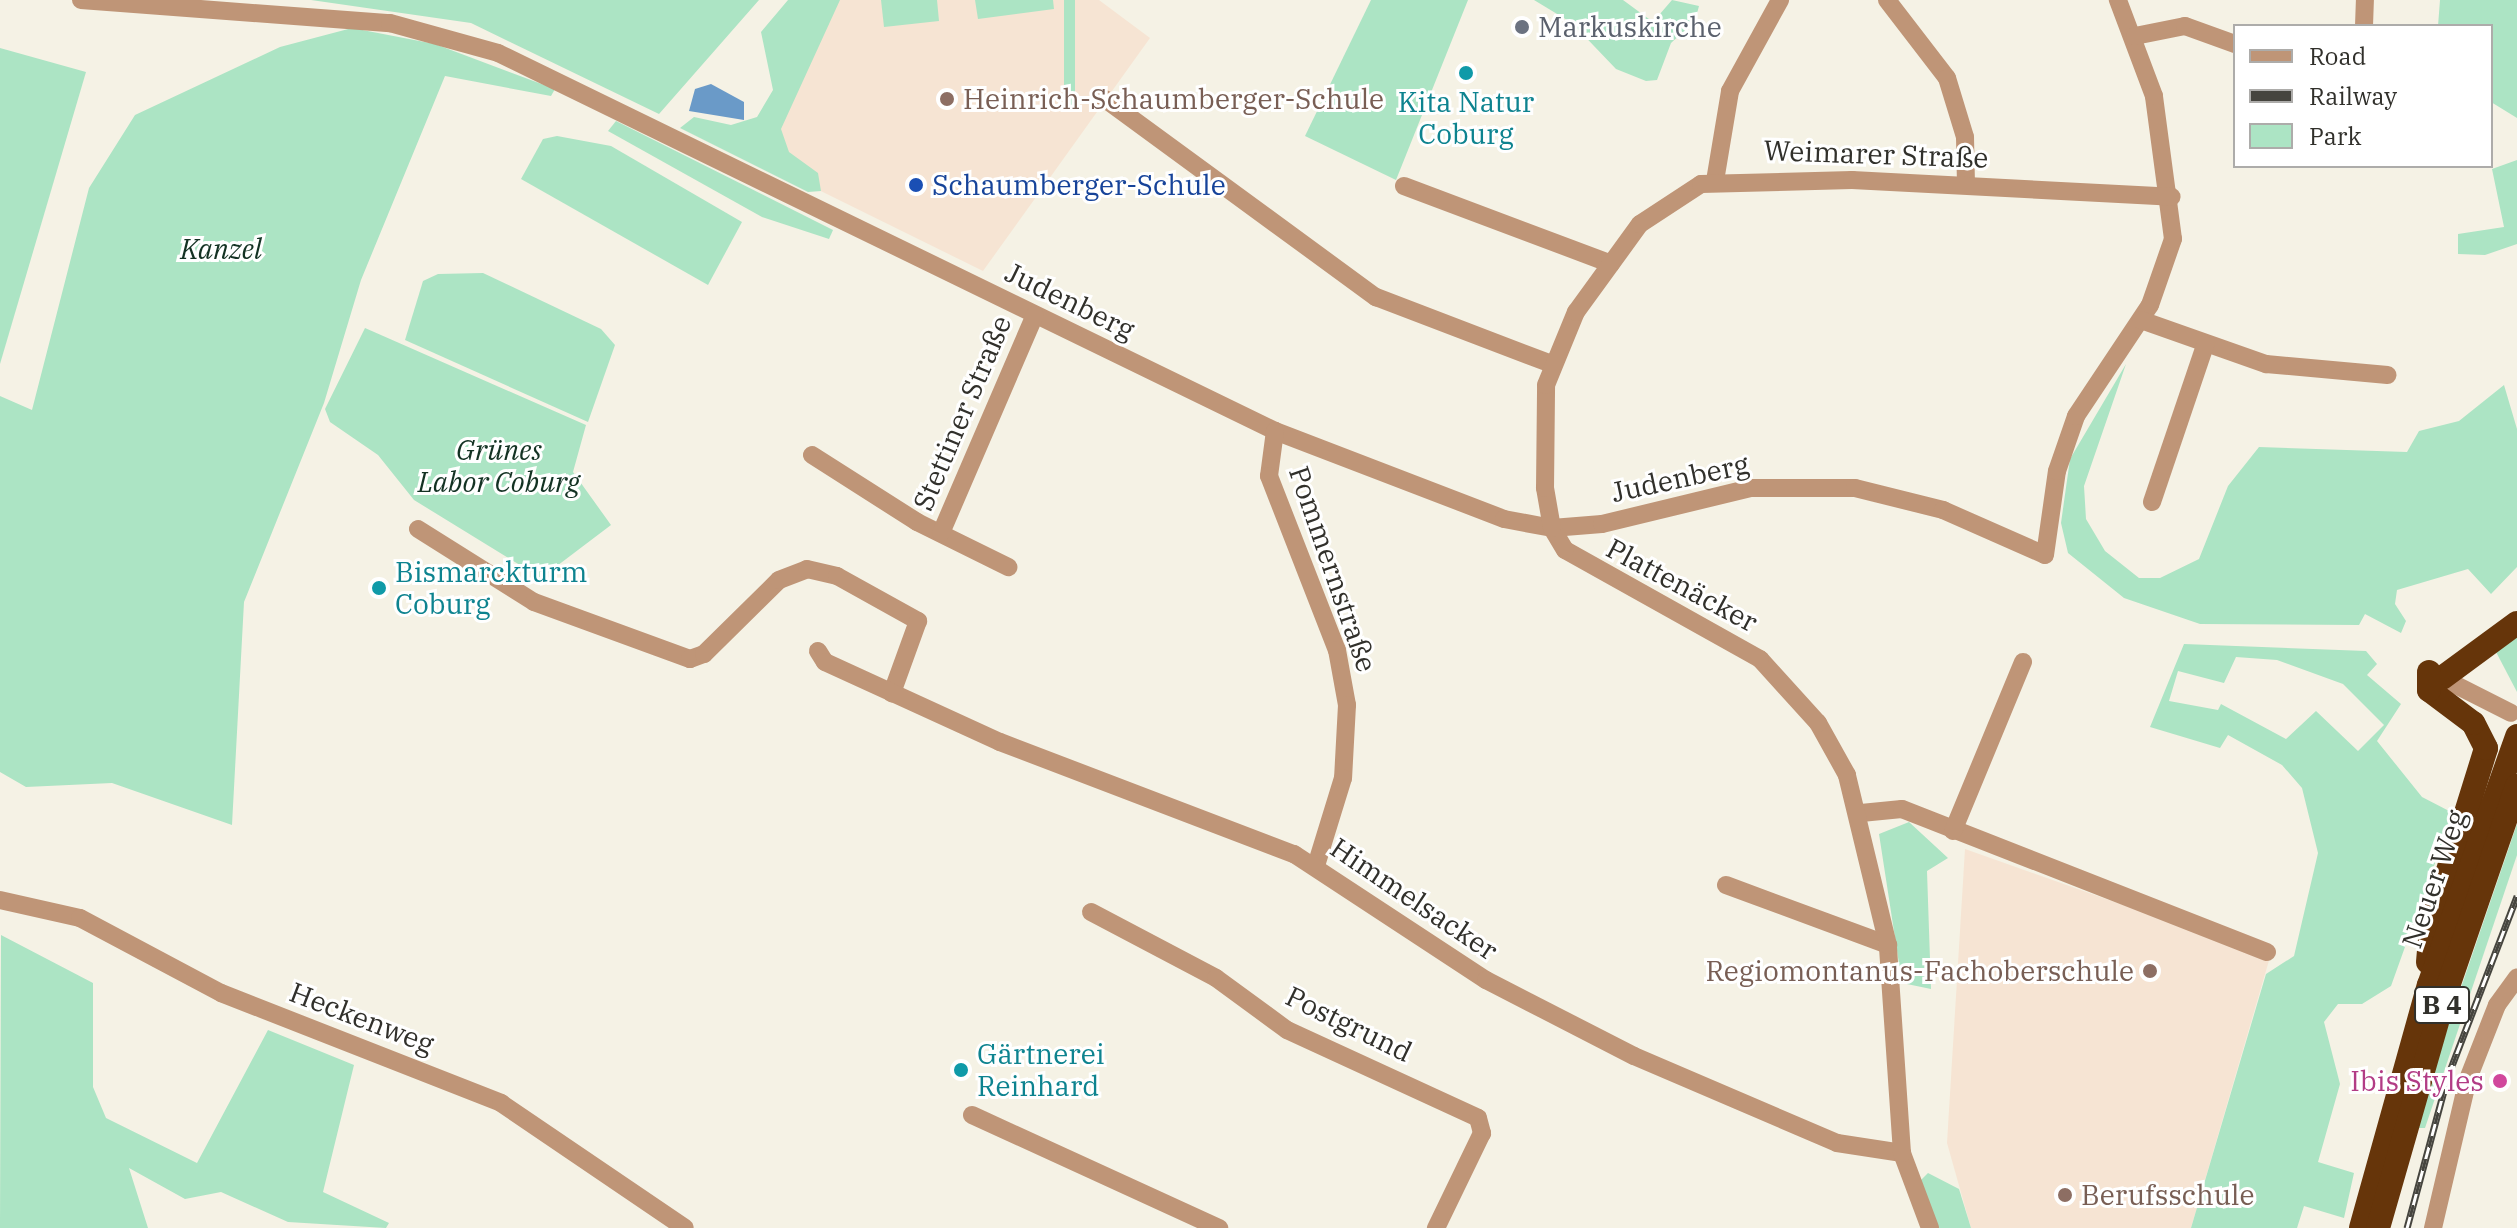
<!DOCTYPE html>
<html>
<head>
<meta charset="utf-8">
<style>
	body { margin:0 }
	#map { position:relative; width:2517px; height:1228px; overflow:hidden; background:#f5f2e5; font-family:"IBM Plex Serif",serif }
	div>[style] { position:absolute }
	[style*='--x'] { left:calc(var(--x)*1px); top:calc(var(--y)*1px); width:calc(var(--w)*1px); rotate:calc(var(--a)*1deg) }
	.education>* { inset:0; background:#f6e4d3 }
	.green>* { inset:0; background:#ace4c4; transform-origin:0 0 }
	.water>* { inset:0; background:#6a9ac8 }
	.minor>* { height:18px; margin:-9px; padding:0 9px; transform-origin:9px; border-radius:9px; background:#bf9577 }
	.highway>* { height:24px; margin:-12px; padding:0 12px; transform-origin:12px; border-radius:12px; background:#66350a }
	.rail>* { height:7px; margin-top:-3.5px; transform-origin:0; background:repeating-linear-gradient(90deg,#fff 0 12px,#46453f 0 24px); box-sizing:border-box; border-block:2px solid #46453f }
	.dots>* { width:22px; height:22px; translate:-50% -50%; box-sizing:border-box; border:4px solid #fff; border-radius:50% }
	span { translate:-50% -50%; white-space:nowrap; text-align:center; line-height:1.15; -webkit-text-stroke:6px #fff; paint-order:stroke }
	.shield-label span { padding:2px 6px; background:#fff; border:2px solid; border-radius:6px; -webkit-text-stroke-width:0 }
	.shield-label { font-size:26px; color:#31302b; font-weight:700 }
	.worship-label { font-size:28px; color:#5b616d }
	.left { translate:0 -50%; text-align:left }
	.education-label { font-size:28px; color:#785e54 }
	.right { translate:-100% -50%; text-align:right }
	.culture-label { font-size:28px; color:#0d838f }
	.street-label { font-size:28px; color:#31302b }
	.transit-label { font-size:28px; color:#164399 }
	.park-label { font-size:28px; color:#133223; font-style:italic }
	.hotel-label { font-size:28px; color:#b23c85 }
	.legend { position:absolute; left:2233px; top:24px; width:260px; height:144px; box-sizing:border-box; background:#fff; border:2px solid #adacaa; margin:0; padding:10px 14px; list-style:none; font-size:24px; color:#31302b }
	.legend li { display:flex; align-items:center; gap:16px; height:40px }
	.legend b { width:40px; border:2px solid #adacaa }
</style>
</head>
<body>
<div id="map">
	<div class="education">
		<div style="clip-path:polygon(838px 0,1099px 0,1150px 38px,983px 271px,758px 160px)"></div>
		<div style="clip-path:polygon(1965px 849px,2270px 957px,2191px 1228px,1971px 1228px,1947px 1143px)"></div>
	</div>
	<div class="green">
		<div style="clip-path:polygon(311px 0,759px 0,659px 114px,471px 23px)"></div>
		<div style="clip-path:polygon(788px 0,840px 0,781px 129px,789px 152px,818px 173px,821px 191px,808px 192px,680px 128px,694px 117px,731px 125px,757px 117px,773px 90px,761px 32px)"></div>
		<div style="clip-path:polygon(881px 0,937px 0,939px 21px,884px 27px)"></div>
		<div style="clip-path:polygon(975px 0,1053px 0,1054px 9px,978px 19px)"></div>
		<div style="left:1064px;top:0;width:11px;height:112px"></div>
		<div style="clip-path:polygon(1371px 0,1468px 0,1396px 180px,1305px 136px)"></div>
		<div style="clip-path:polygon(1534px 0,1623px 0,1653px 22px,1672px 0,1699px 6px,1695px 21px,1671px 43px,1657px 80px,1646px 81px,1616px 69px,1572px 23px)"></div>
		<div style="clip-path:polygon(2440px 0,2517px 0,2517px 118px,2491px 102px,2491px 26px,2438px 26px)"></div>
		<div style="clip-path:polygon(352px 28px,435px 44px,555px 89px,551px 96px,445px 76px,361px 280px,324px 403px,244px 602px,232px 825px,112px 783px,26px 787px,0 772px,0 396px,32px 410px,89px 188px,135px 115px,280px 47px)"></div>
		<div style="clip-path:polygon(0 48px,86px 72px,0 364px)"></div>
		<div style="clip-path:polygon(616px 121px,833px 230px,829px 239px,762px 217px,608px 131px)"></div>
		<div style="clip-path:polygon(557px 136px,611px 146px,742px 222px,708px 285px,521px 179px,543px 139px)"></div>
		<div style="clip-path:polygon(2517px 160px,2517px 244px,2485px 255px,2458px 254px,2458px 234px,2504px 227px,2492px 169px)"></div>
		<div style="clip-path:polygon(483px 273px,601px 329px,615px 345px,588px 422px,405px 340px,423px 281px,438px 274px)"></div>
		<div style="clip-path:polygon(365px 328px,586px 425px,573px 472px,611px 525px,541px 578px,414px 500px,378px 455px,330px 422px,325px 409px)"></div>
		<div style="clip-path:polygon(2126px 364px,2084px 486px,2086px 519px,2105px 551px,2139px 578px,2160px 578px,2199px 559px,2228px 486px,2259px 447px,2407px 452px,2419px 431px,2459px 421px,2504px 385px,2517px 429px,2517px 567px,2491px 594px,2468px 569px,2397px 590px,2395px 604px,2406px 621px,2401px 633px,2365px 614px,2359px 625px,2200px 624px,2124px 598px,2068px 553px,2061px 523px,2070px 459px)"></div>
		<div style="clip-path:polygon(2517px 634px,2517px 692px,2495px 650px)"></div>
		<div style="clip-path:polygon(evenodd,2184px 644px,2366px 651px,2377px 664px,2367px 675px,2401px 704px,2377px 741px,2422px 797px,2453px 813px,2391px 986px,2362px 1004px,2338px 1004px,2324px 1022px,2340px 1084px,2318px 1162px,2354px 1173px,2344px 1218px,2304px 1206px,2297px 1228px,2191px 1228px,2266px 974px,2294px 956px,2318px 853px,2302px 788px,2282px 765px,2228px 735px,2220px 748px,2150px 727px,2184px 644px,2236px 657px,2277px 660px,2343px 684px,2384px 725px,2358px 751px,2316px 711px,2286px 739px,2221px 704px,2218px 710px,2169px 701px,2178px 671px,2224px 683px,2236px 657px)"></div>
		<div style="clip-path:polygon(1909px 822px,1948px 858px,1927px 871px,1931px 989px,1902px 983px,1879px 834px)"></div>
		<div style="clip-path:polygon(2517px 824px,2517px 855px,2425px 1128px,2413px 1128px)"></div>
		<div style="clip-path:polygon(1px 935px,93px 983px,93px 1087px,106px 1118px,197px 1163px,268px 1030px,354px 1065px,323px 1192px,389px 1223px,386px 1228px,288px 1222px,221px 1192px,185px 1199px,129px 1168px,148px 1228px,0 1228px)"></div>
		<div style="clip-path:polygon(1928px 1173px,1959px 1189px,1971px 1228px,1935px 1228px,1919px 1182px)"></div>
	</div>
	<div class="water">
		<div style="clip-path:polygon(711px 84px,744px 102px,744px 120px,689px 111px,695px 89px)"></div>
	</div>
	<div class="minor">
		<div style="--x:81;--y:0;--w:310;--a:4.3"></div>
		<div style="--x:390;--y:23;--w:112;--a:15.5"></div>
		<div style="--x:498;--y:53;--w:864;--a:25.94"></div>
		<div style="--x:1275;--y:431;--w:245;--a:21"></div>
		<div style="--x:1504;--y:519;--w:49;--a:10.6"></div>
		<div style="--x:1552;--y:528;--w:50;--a:-4.6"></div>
		<div style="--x:1602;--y:524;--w:153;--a:-13.6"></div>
		<div style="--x:1751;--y:488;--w:104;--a:0"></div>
		<div style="--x:1855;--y:488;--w:91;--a:14"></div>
		<div style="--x:1943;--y:510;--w:111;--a:23.8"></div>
		<div style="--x:2045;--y:555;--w:85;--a:-81.9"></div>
		<div style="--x:2057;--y:471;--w:58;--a:-70.9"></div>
		<div style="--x:2076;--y:416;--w:133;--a:-56.3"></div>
		<div style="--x:2150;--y:305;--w:70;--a:-70.8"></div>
		<div style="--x:2173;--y:239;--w:144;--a:-97.6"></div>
		<div style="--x:2154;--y:96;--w:103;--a:-110.6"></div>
		<div style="--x:1887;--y:0;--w:98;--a:52.4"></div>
		<div style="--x:1947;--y:78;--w:62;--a:73"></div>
		<div style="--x:1965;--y:137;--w:48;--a:88.8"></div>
		<div style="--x:2364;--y:26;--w:26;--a:-88"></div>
		<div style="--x:2135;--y:36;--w:51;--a:-11.3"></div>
		<div style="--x:2185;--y:26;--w:53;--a:19.8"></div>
		<div style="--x:1105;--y:99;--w:336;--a:36.2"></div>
		<div style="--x:1376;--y:297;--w:187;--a:20.9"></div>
		<div style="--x:1715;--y:181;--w:91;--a:-80.5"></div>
		<div style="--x:1730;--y:91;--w:104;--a:-61.2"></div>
		<div style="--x:1404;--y:186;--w:221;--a:20.6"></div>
		<div style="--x:2141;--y:320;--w:133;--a:19.4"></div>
		<div style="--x:2266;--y:364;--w:122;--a:5.2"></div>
		<div style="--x:1275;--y:431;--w:45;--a:97.6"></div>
		<div style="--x:1269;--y:476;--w:187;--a:68.7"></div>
		<div style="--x:1337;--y:650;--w:56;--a:79.7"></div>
		<div style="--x:1347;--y:705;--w:73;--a:93.1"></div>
		<div style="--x:1343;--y:778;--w:92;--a:107.1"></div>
		<div style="--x:812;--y:455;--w:125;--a:32.5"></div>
		<div style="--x:917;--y:522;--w:102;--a:26.3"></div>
		<div style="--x:2152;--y:502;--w:166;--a:-71.3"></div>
		<div style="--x:418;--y:529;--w:137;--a:32.2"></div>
		<div style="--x:534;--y:602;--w:166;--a:20.1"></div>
		<div style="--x:690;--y:659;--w:15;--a:-20"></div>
		<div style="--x:704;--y:654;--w:105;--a:-44.6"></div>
		<div style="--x:779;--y:580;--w:30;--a:-21"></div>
		<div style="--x:807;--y:569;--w:31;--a:13"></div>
		<div style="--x:837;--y:576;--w:93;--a:29.1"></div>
		<div style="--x:918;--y:621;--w:77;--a:109.9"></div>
		<div style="--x:941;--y:533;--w:237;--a:-66.7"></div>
		<div style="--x:818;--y:651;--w:13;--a:58"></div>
		<div style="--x:825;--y:662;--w:192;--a:24.6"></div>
		<div style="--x:1000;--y:742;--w:315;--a:20.9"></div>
		<div style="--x:1294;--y:854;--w:230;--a:33.3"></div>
		<div style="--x:1486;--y:980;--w:166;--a:27.2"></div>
		<div style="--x:1634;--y:1056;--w:221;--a:23.2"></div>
		<div style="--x:1837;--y:1143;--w:66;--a:8.7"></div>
		<div style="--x:2442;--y:678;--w:77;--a:26.9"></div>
		<div style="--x:1861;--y:813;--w:41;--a:-5.6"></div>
		<div style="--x:1902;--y:809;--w:392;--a:21.4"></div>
		<div style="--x:1953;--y:831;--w:183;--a:-67.5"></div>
		<div style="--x:1726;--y:885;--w:173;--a:20.3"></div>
		<div style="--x:0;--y:900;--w:82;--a:12.7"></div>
		<div style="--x:80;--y:918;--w:160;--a:28"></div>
		<div style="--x:221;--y:993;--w:301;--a:21.4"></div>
		<div style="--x:501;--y:1103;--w:222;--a:34.2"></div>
		<div style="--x:1091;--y:912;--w:141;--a:27.8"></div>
		<div style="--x:1216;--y:978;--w:88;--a:36.2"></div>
		<div style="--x:1287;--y:1030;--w:210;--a:24.7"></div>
		<div style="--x:1478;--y:1118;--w:16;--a:75"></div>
		<div style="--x:1482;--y:1133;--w:106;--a:115.8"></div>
		<div style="--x:972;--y:1115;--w:272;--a:24.6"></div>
		<div style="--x:1930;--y:1228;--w:80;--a:-110.5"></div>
		<div style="--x:1902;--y:1153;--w:208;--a:-93.9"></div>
		<div style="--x:1888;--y:945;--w:175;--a:-103.6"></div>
		<div style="--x:1847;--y:775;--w:60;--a:-119.1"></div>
		<div style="--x:1818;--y:723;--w:86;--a:-132.2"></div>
		<div style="--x:1760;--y:659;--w:223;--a:-150.8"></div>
		<div style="--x:1565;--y:550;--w:26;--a:-121"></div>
		<div style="--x:1552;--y:528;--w:41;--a:-99.9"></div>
		<div style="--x:1545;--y:488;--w:103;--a:-89.4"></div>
		<div style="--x:1546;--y:385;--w:79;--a:-67.7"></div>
		<div style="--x:1576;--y:312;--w:109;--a:-54"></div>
		<div style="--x:1640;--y:224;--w:73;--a:-33.3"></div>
		<div style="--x:1701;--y:184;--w:151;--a:-1.5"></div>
		<div style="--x:1852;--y:180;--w:320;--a:3"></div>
		<div style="--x:2433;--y:1228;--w:153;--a:-76.8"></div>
		<div style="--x:2468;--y:1079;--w:79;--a:-68.6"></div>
		<div style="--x:2497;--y:1005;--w:34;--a:-54"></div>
	</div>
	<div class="highway">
		<div style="--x:2442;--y:678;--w:93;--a:-36.3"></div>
		<div style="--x:2428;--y:962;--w:37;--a:-85"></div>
		<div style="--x:2431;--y:925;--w:185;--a:-72.7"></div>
		<div style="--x:2486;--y:748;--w:28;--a:-117"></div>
		<div style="--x:2473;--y:723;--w:55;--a:-143.1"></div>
		<div style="--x:2429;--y:690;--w:18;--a:-90"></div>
		<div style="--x:2361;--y:1228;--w:252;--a:-74.4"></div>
		<div style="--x:2429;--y:985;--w:264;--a:-70.5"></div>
		<div style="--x:2378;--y:1228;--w:242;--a:-74"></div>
		<div style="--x:2445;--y:995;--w:221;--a:-71"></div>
	</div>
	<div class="rail">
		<div style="--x:2407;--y:1228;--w:157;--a:-74.9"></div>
		<div style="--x:2448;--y:1076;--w:193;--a:-69"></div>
	</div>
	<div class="dots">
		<div style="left:1522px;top:27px;background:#6b7280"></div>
		<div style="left:1466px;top:73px;background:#0f9aa8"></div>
		<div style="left:947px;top:99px;background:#8d6e63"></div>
		<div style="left:916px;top:185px;background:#1a4fb4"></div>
		<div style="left:379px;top:588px;background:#0f9aa8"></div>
		<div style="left:2150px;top:971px;background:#8d6e63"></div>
		<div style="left:961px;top:1070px;background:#0f9aa8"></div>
		<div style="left:2500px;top:1081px;background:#d1479c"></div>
		<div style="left:2065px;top:1195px;background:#8d6e63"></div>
	</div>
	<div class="shield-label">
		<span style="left:2442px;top:1005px">B 4</span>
	</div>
	<div class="worship-label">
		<span class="left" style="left:1538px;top:27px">Markuskirche</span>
	</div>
	<div class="education-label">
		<span class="left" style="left:963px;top:99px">Heinrich-Schaumberger-Schule</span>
		<span class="right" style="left:2134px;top:971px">Regiomontanus-Fachoberschule</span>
		<span class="left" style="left:2081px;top:1195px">Berufsschule</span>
	</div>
	<div class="culture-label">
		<span style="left:1466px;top:118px">Kita Natur<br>Coburg</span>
		<span class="left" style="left:395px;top:588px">Bismarckturm<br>Coburg</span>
		<span class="left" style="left:977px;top:1070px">Gärtnerei<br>Reinhard</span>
	</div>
	<div class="street-label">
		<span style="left:1876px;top:154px;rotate:2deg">Weimarer Straße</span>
		<span style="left:1070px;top:301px;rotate:26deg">Judenberg</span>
		<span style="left:962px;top:413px;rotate:-67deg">Stettiner Straße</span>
		<span style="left:1680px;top:478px;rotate:-12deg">Judenberg</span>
		<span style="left:1333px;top:569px;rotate:71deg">Pommernstraße</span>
		<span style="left:1682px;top:585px;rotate:28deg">Plattenäcker</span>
		<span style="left:2434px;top:879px;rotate:-71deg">Neuer Weg</span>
		<span style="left:1414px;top:899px;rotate:34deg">Himmelsacker</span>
		<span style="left:362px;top:1018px;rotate:21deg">Heckenweg</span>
		<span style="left:1349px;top:1024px;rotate:26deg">Postgrund</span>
	</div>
	<div class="transit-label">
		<span class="left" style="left:932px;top:185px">Schaumberger-Schule</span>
	</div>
	<div class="park-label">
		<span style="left:221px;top:249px">Kanzel</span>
		<span style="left:499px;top:466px">Grünes<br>Labor Coburg</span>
	</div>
	<div class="hotel-label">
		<span class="right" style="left:2484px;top:1081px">Ibis Styles</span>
	</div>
	<ul class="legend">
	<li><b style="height:10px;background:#bf9577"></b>Road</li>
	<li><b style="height:10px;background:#46453f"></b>Railway</li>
	<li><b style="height:22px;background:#ace4c4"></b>Park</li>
	</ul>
</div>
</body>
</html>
